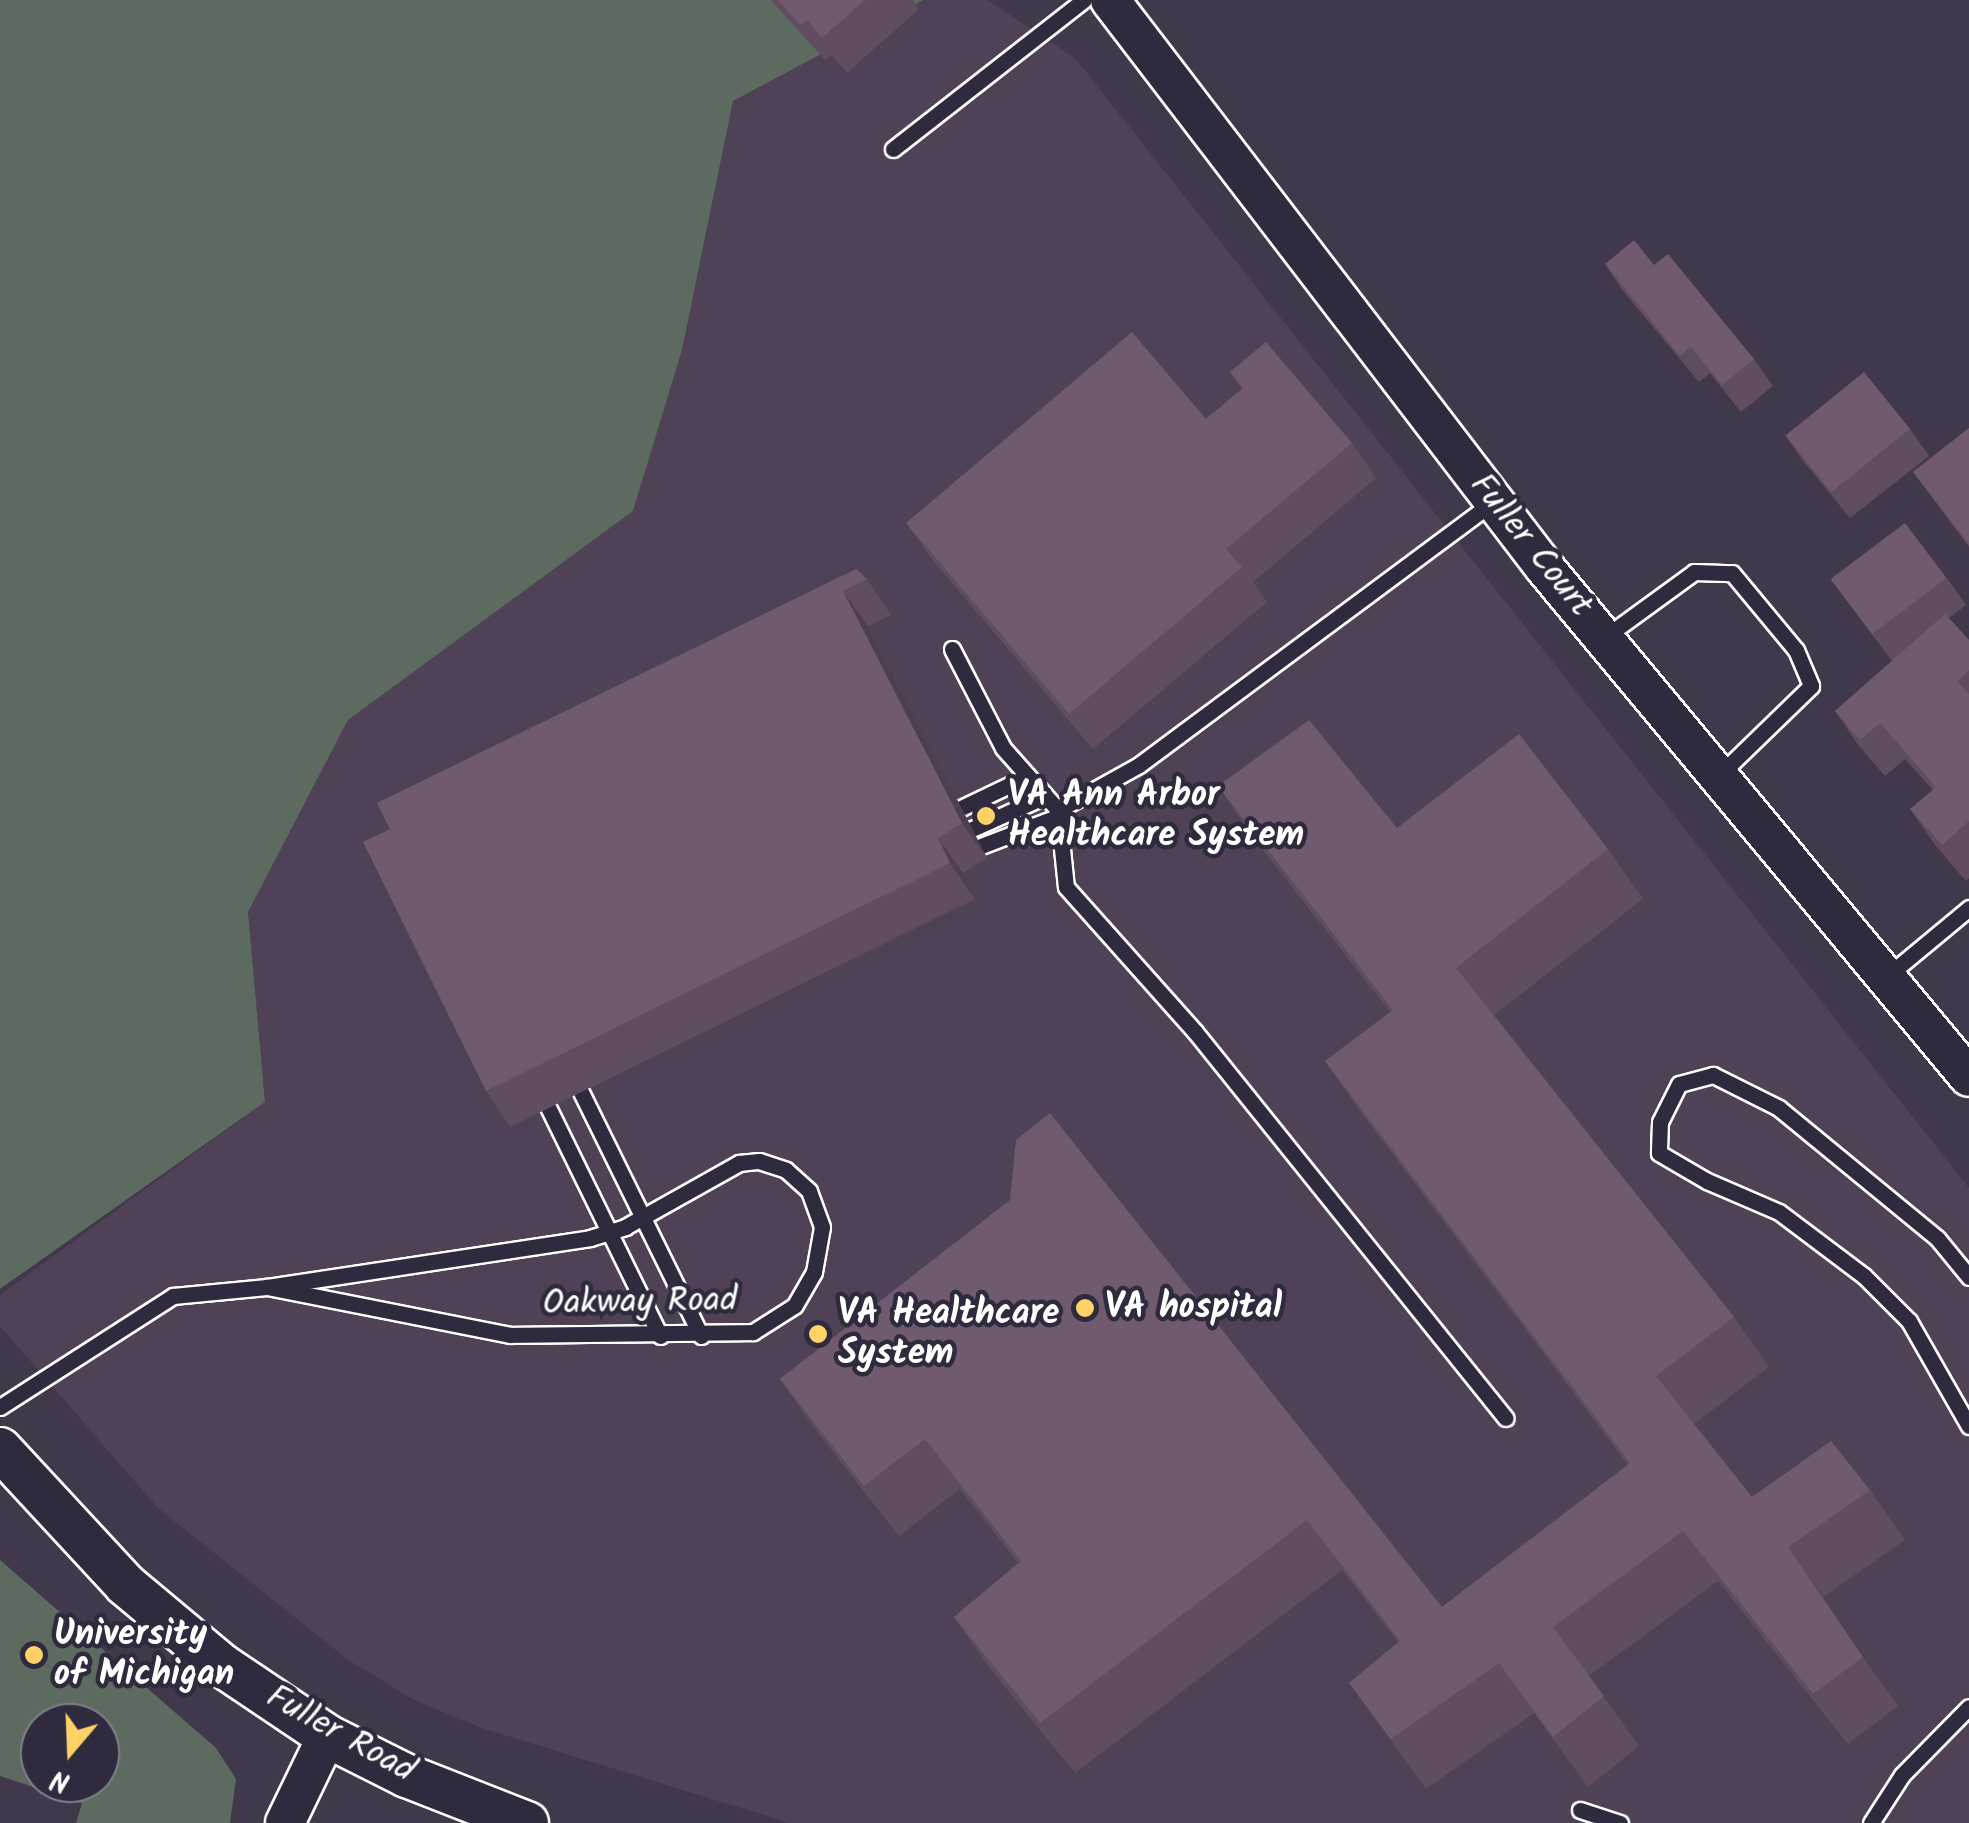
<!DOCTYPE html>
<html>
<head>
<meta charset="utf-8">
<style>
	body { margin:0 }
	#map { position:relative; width:1969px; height:1823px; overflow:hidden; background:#42384c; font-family:Kalam,sans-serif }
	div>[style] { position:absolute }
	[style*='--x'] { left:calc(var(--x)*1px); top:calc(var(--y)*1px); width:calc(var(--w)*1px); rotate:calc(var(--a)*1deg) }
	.built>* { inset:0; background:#504256 }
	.green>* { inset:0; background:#5c6a60 }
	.roads { filter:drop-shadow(2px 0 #fff) drop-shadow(-2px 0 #fff) drop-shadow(0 2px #fff) drop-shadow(0 -2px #fff) }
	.service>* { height:15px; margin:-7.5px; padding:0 7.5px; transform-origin:7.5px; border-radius:7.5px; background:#2f2a3d }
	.tertiary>* { height:38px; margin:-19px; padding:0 19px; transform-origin:19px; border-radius:19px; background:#2f2a3d }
	.secondary>* { height:42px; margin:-21px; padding:0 21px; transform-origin:21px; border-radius:21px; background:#2f2a3d }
	.wall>* { inset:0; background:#604d5f }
	.shaded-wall>* { inset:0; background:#4e3f4e }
	.building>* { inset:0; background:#705a6f; transform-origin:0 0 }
	.dots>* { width:28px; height:28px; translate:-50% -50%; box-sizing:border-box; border:5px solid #2f2a3d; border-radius:50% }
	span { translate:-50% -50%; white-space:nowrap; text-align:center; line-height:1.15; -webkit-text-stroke:9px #2f2a3d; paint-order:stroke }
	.street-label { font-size:35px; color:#fff }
	.poi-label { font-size:35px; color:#fff; font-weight:700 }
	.left { translate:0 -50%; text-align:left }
	.north { position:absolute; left:20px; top:1703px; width:100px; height:100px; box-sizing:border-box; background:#2f2a3d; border:2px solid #827f8b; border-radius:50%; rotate:199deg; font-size:28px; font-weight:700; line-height:40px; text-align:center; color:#fff }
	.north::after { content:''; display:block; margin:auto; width:35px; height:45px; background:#ffd166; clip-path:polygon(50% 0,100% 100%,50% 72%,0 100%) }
</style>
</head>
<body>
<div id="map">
	<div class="built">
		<div style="clip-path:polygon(923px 0,988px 0,1075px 58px,1969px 1188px,1969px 1823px,790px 1823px,485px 1729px,414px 1700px,347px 1659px,158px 1508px,0 1326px,0 1295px,265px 1102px,248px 912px,348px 720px,633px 511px,682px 350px,733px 101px)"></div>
	</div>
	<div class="green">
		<div style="clip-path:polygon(0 0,923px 0,733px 101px,682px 350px,633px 511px,348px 720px,248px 912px,265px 1102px,0 1289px)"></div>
		<div style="clip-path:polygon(evenodd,0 1560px,216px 1748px,236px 1779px,230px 1823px,76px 1823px,82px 1803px,0 1776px,0 1560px,40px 1723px,100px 1723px,100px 1783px,40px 1783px,40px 1723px)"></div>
	</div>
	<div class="roads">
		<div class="service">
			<div style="--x:893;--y:149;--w:242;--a:-38"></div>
			<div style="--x:1493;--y:502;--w:441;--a:143.4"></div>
			<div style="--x:1139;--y:765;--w:93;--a:150.9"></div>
			<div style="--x:1058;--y:810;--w:77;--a:84.1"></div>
			<div style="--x:1066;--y:887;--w:195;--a:48.3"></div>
			<div style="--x:1196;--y:1033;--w:494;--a:51.2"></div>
			<div style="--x:1605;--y:637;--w:110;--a:-36.1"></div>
			<div style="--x:1694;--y:572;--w:38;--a:2"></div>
			<div style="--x:1732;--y:573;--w:100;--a:50.3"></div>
			<div style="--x:1796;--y:650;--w:39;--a:67"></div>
			<div style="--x:1811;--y:686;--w:129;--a:135.9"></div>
			<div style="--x:952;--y:649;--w:111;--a:62.7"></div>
			<div style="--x:1003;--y:748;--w:83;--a:48.4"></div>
			<div style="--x:961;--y:808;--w:74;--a:-25.5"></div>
			<div style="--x:972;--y:829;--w:80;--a:-24.3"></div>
			<div style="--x:981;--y:846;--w:84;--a:-21"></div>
			<div style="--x:1886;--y:977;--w:108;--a:-39.7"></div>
			<div style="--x:581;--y:1092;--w:272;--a:63.8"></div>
			<div style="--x:548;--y:1107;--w:255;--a:63.9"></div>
			<div style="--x:1969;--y:1277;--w:50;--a:-129.4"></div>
			<div style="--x:1937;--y:1238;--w:205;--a:-140.6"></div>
			<div style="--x:1779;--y:1108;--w:74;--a:-153.4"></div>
			<div style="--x:1713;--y:1075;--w:35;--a:165"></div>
			<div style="--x:1679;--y:1084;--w:42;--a:116.6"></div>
			<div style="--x:1660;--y:1122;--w:31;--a:92"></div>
			<div style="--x:1659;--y:1153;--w:56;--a:30.3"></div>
			<div style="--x:1707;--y:1181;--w:78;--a:23.3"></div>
			<div style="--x:1779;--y:1212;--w:106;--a:37"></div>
			<div style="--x:1864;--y:1276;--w:64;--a:45"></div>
			<div style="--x:1909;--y:1321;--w:121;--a:60.3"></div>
			<div style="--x:0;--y:1407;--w:206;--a:-32.7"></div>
			<div style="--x:173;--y:1296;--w:94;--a:-5.5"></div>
			<div style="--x:267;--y:1287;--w:327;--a:-8.6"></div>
			<div style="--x:590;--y:1238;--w:37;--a:-17"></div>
			<div style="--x:625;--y:1227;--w:131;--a:-29.3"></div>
			<div style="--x:739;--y:1163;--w:20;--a:-6"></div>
			<div style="--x:759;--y:1161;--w:28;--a:18"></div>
			<div style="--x:786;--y:1170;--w:31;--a:42"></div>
			<div style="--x:809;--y:1191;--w:38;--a:70"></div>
			<div style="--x:822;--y:1227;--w:46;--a:100.1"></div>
			<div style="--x:814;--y:1272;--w:39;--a:120"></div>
			<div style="--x:794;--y:1306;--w:49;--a:147.6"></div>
			<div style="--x:753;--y:1332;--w:243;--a:179.3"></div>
			<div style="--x:510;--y:1335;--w:248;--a:-168.8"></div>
			<div style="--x:1580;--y:1810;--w:42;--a:18"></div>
			<div style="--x:1871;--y:1823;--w:57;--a:-57.1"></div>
			<div style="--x:1902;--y:1775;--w:95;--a:-45.4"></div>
		</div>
		<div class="tertiary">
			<div style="--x:1110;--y:0;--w:715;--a:52.55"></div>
			<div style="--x:1545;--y:568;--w:662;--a:50.21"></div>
			<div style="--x:285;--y:1823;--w:97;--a:-64.2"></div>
		</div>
		<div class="secondary">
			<div style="--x:0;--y:1449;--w:185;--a:47.2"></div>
			<div style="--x:126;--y:1585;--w:126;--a:39.9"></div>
			<div style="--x:223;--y:1666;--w:125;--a:33.9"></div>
			<div style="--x:327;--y:1736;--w:89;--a:26.6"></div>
			<div style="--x:407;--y:1776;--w:129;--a:21.4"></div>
		</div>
	</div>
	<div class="wall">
		<div style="clip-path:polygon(771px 0,913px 0,919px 9px,847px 73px,831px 55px,825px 60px)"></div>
		<div style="clip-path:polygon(1605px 264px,1654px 265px,1754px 359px,1773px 386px,1741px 412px,1710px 373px,1699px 382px,1623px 291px)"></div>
		<div style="clip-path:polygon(1230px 372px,1352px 443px,1376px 478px,1253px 582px,1267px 602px,1093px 749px,931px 558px,906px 523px,1206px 419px,1242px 389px)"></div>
		<div style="clip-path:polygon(1969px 428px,1969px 547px,1913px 472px)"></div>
		<div style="clip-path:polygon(1910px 429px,1929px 456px,1850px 518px,1804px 462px,1785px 435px)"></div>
		<div style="clip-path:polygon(1947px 578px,1966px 605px,1949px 618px,1969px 640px,1969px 878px,1966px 881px,1935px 845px,1910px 809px,1933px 790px,1905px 759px,1885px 776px,1859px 746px,1835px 711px,1892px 661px,1831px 580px)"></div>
		<div style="clip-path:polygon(867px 579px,891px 615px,868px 626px,987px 858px,963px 873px,975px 899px,510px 1127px,486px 1091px,390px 829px,377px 803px)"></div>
		<div style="clip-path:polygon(1218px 786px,1397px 828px,1608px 849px,1643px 899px,1494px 1015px,1734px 1317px,1769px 1367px,1694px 1424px,1752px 1497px,1870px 1490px,1905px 1540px,1823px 1597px,1898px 1706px,1848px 1744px,1718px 1581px,1589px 1676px,1639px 1746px,1588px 1787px,1534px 1713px,1426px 1789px,1349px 1683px,1398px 1642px,1342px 1570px,1075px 1773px,989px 1667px,954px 1617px,1018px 1563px,960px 1489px,899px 1536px,815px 1429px,780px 1379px,1010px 1200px,1442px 1607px,1628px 1465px,1360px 1111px,1325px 1061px,1390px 1012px,1252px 836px)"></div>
	</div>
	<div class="shaded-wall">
		<div style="clip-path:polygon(843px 591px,868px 626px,987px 858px,962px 823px)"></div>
		<div style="clip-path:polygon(938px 838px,963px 873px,975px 899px,950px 863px)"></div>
		<div style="clip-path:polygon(1788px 1547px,1823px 1597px,1898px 1706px,1863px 1657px)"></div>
	</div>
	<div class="building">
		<div style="clip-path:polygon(778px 0,865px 0,822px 38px,807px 20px,800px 25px)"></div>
		<div style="clip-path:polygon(1634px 240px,1654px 265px,1668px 254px,1754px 359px,1722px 385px,1691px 347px,1680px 356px,1605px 264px)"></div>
		<div style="clip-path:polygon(1132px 332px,1206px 419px,1243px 388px,1230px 372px,1266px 342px,1352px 443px,1226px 549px,1242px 567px,1069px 714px,906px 523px)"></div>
		<div style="left:1864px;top:372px;width:73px;height:101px;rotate:51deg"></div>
		<div style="clip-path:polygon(1969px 428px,1969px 544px,1913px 472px)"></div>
		<div style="left:1905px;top:523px;width:69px;height:93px;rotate:53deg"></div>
		<div style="clip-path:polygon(856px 569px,867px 579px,843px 591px,962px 823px,938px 838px,950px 863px,486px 1091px,363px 842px,390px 829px,377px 803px)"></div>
		<div style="clip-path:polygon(1945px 614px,1969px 640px,1969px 670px,1957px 681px,1969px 694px,1969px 821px,1942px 845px,1910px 809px,1936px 787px,1880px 723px,1860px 740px,1835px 711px)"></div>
		<div style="clip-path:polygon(1309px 720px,1397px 828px,1519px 734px,1608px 849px,1456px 968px,1734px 1317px,1656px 1376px,1752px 1497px,1831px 1441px,1870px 1490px,1788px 1547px,1863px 1657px,1813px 1694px,1683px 1531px,1553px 1627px,1604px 1696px,1553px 1737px,1499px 1663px,1391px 1739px,1349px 1683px,1400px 1641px,1307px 1520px,1040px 1723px,954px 1617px,1021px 1561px,925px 1439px,864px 1486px,780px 1379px,1010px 1200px,1016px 1140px,1050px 1113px,1442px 1607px,1630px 1463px,1325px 1061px,1393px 1010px,1218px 786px)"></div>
	</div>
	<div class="dots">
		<div style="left:986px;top:816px;background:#ffd166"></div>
		<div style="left:1085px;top:1308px;background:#ffd166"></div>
		<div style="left:818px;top:1334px;background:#ffd166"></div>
		<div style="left:34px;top:1655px;background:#ffd166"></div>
	</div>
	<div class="street-label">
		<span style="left:1530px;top:546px;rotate:51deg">Fuller Court</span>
		<span style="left:640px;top:1303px;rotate:-1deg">Oakway Road</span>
		<span style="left:340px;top:1735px;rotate:29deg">Fuller Road</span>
	</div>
	<div class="poi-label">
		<span class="left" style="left:1008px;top:816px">VA Ann Arbor<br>Healthcare System</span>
		<span class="left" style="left:1105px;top:1308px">VA hospital</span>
		<span class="left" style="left:838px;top:1334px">VA Healthcare<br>System</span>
		<span class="left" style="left:54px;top:1655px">University<br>of Michigan</span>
	</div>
	<div class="north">N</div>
</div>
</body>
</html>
